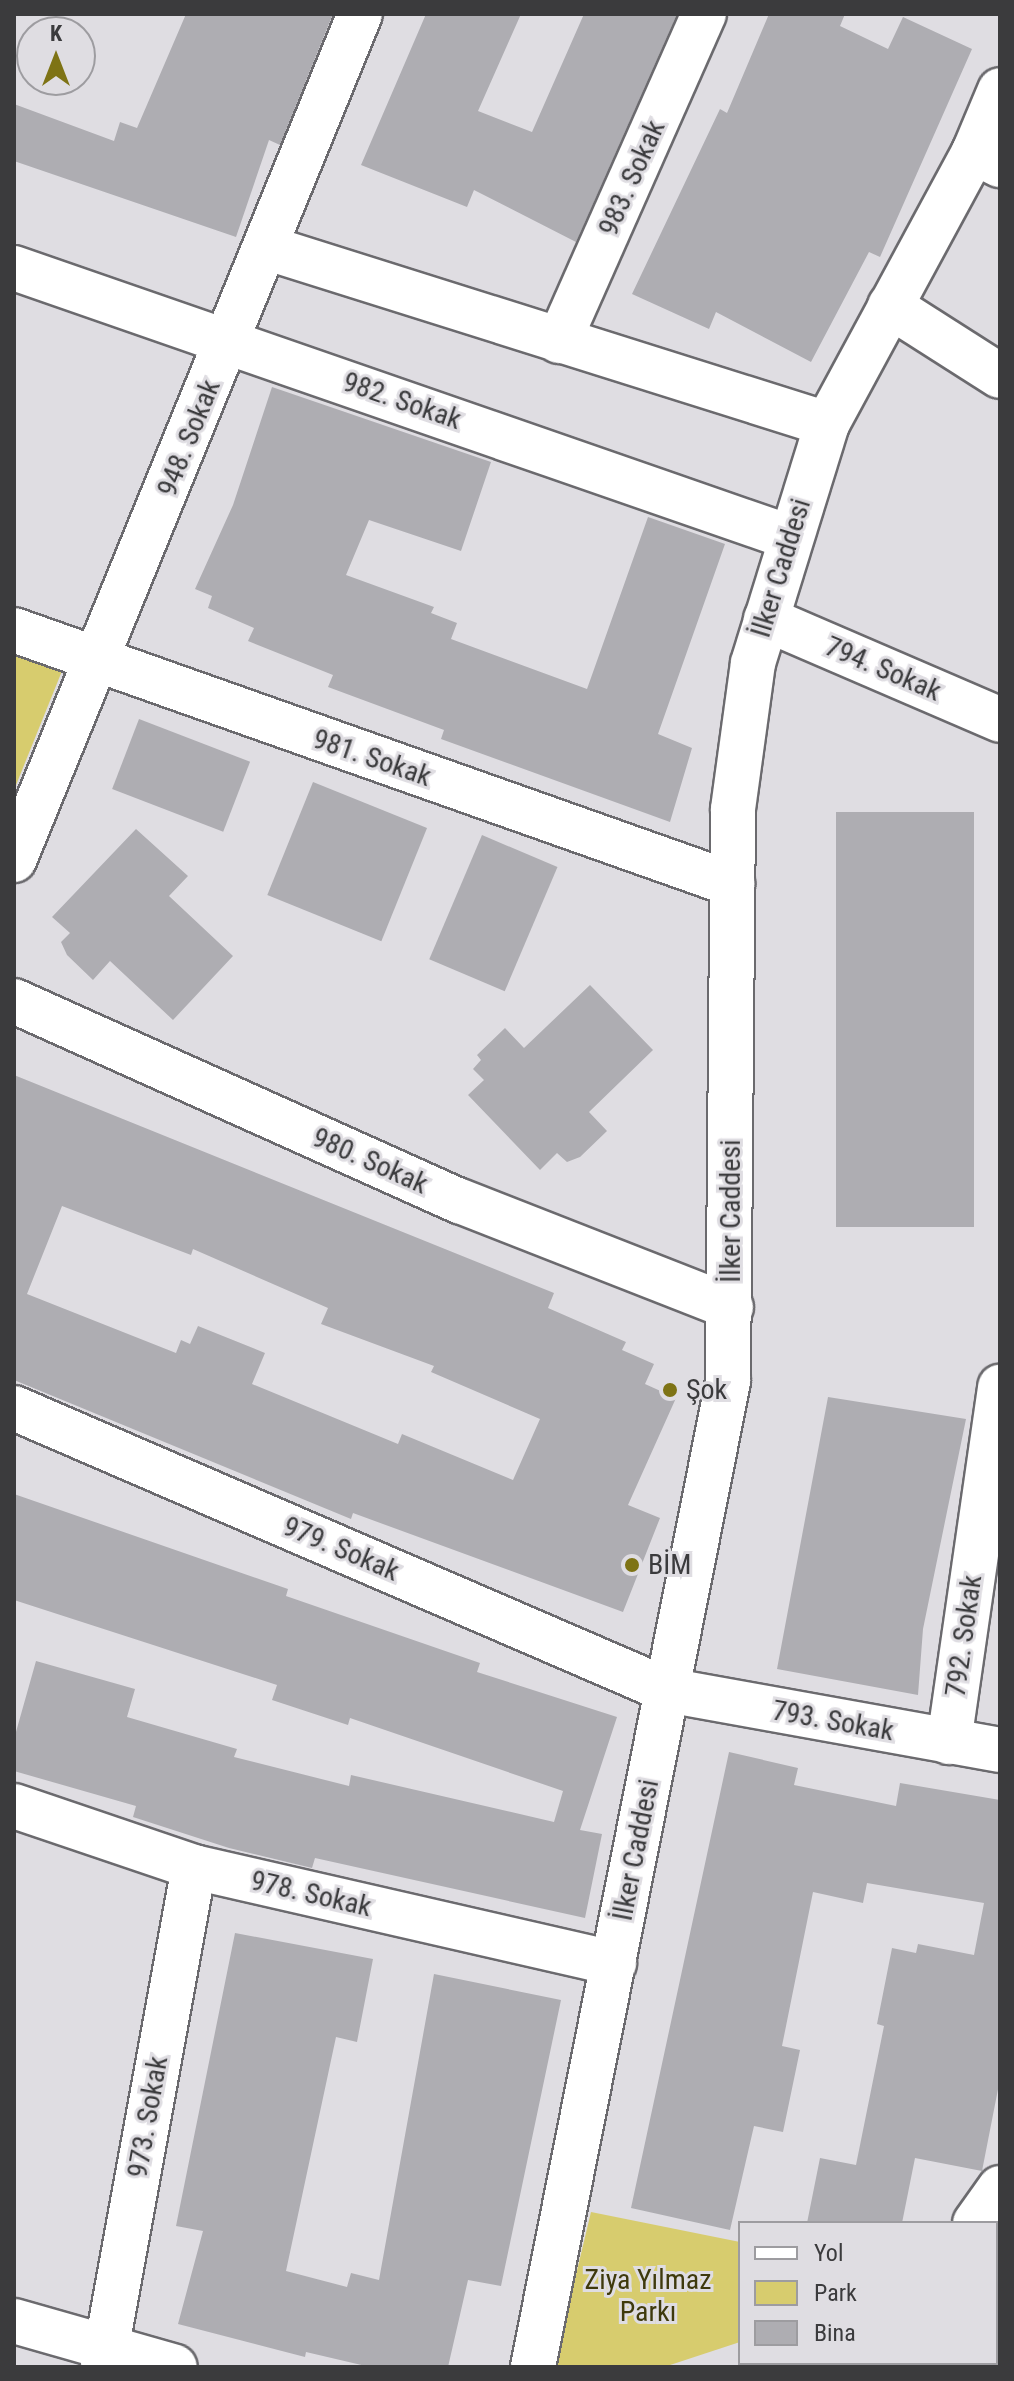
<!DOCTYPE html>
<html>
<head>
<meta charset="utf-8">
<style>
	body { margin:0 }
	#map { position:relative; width:1014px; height:2381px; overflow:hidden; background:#dfdde2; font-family:"Roboto Condensed",sans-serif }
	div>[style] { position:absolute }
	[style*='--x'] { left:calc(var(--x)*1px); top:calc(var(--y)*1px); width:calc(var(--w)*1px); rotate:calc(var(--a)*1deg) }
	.green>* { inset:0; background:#d7cc6e }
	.building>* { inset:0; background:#aeadb2; transform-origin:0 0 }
	.roads { filter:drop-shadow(2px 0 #6b6a6e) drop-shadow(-2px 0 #6b6a6e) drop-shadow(0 2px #6b6a6e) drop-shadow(0 -2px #6b6a6e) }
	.minor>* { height:44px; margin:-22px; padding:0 22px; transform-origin:22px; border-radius:22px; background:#fff }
	.major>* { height:44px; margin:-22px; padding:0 22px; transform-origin:22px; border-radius:22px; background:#fff }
	.dots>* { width:22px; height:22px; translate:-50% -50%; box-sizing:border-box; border:4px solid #dfdde2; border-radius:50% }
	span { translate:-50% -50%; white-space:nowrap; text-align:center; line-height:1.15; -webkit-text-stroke:6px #dfdde2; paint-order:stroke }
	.street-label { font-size:28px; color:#3b3b3d }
	.poi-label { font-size:28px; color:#3b3b3d }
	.left { translate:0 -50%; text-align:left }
	.park-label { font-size:28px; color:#3e390c }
	.frame { position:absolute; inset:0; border:16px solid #3b3b3d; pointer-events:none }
	.legend { position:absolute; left:738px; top:2221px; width:260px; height:144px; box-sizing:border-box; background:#dfdde2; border:2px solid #9d9ca0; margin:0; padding:10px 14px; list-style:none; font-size:24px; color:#3b3b3d }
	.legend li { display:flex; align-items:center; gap:16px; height:40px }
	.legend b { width:40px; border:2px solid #9d9ca0 }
	.north { position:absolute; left:16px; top:16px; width:80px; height:80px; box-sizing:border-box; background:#dfdde2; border:2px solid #9d9ca0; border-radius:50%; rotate:0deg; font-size:22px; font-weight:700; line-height:32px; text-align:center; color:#3b3b3d }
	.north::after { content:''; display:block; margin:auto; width:28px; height:36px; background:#7e7315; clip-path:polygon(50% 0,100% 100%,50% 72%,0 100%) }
</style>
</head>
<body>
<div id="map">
	<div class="green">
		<div style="clip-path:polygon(14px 652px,62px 671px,14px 790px)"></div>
		<div style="clip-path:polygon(591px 2212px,740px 2242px,740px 2342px,664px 2367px,554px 2367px)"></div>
	</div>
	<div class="building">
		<div style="clip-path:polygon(186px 14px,333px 14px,280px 145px,269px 140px,236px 237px,14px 161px,14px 104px,114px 141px,120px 122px,137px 128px)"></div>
		<div style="clip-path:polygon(426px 14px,521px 14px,478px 111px,532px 132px,584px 14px,677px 14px,576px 242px,474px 190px,467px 207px,361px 165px)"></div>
		<div style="clip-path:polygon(769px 14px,845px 14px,840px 26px,888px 49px,903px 17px,972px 49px,880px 257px,869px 252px,811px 362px,716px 312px,709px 329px,632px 294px,720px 109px,727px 113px)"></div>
		<div style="clip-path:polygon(272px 387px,491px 462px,461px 551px,369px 520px,346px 575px,434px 607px,431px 613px,457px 623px,451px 639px,587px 689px,648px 517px,725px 544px,658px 734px,692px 748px,670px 822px,441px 739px,444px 730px,328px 687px,333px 675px,248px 641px,254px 628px,208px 608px,212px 596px,195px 589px,233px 505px)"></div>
		<div style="left:139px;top:719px;width:119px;height:75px;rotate:21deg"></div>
		<div style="left:313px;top:782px;width:123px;height:122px;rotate:22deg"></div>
		<div style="left:836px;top:812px;width:138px;height:415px"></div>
		<div style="clip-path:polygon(136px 829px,188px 876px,169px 896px,233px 956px,173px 1020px,110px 961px,93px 980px,67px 955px,61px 942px,70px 933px,52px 917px)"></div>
		<div style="left:482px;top:835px;width:82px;height:135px;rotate:23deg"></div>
		<div style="clip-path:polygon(590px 985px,653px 1050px,589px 1112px,607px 1131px,580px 1157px,567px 1162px,557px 1153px,540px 1170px,468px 1095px,484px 1080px,473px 1069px,481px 1060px,477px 1055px,505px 1028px,524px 1048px)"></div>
		<div style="clip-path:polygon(evenodd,14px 1075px,554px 1293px,548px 1308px,626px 1342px,622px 1350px,654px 1364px,645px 1384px,676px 1398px,628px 1505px,660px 1518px,623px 1612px,353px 1513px,351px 1519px,14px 1380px,14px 1075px,62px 1206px,191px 1255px,193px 1249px,328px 1308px,321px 1324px,434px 1366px,431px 1372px,540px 1419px,513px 1480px,402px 1434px,398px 1444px,252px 1384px,265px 1353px,198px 1326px,190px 1344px,181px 1340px,176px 1353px,27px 1294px,62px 1206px)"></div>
		<div style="clip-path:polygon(828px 1397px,966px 1419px,923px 1629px,918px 1695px,777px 1669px)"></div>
		<div style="clip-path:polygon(14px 1494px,288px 1589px,286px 1596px,480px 1663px,477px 1672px,617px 1717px,580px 1830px,602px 1834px,585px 1918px,315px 1858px,312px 1868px,229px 1848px,133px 1817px,136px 1806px,14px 1771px,14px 1739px,36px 1661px,135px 1689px,127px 1717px,237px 1749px,234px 1757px,349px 1786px,351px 1775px,554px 1822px,563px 1791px,350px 1718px,348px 1725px,272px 1700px,277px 1685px,14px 1600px)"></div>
		<div style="clip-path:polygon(729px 1752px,798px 1768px,794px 1785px,896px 1806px,900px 1783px,1000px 1800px,1000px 2079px,982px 2171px,915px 2158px,902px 2223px,807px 2223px,820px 2158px,856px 2165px,884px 2026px,877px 2024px,892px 1948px,916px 1953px,918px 1944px,974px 1955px,984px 1903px,867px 1883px,863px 1903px,813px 1892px,782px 2046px,800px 2050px,783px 2132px,754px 2126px,730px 2230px,631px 2208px)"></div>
		<div style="clip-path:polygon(235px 1933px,373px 1959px,357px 2042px,336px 2037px,286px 2271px,347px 2287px,351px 2273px,379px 2280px,434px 1974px,561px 2000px,501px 2286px,468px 2280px,448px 2367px,370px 2367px,306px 2352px,305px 2357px,178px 2324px,203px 2231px,176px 2226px)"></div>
	</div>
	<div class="roads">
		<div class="minor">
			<div style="--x:974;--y:152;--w:29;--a:27"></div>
			<div style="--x:268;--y:248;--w:586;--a:17.48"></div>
			<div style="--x:14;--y:268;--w:820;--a:19.14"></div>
			<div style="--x:890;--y:306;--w:130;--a:32.5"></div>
			<div style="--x:559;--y:341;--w:358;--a:-66.1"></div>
			<div style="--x:766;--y:619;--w:255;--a:23.3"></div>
			<div style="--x:14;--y:630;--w:762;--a:19.48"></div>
			<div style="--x:14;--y:860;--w:914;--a:-67.76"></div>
			<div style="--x:14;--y:1001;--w:489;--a:24.2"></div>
			<div style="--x:460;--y:1201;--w:291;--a:21.4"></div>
			<div style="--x:14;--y:1408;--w:711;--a:23.36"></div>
			<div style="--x:667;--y:1690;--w:338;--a:10.2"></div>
			<div style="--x:949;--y:1742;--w:359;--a:-81.8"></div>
			<div style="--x:14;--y:1806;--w:190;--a:18.7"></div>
			<div style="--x:194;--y:1867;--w:431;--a:12.9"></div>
			<div style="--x:975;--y:2223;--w:43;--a:-54.5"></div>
			<div style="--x:14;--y:2321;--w:167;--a:15.9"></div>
			<div style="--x:103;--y:2367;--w:508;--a:-79.69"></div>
			<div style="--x:839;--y:2367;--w:7;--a:-34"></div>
		</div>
		<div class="major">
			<div style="--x:533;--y:2367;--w:1005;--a:-78.81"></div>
			<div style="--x:728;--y:1381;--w:572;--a:-89.5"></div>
			<div style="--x:733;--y:809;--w:147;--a:-82.2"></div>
			<div style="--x:753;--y:663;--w:250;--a:-72.8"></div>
			<div style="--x:827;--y:424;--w:309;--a:-61.6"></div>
			<div style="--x:974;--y:152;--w:67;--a:-67.2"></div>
		</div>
	</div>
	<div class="dots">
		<div style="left:670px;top:1390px;background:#7e7315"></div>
		<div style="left:632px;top:1565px;background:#7e7315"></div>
	</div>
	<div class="street-label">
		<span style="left:632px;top:178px;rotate:-66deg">983. Sokak</span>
		<span style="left:402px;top:401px;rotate:19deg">982. Sokak</span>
		<span style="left:189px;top:438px;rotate:-68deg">948. Sokak</span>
		<span style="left:781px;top:568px;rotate:-73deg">İlker Caddesi</span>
		<span style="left:883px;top:669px;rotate:23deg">794. Sokak</span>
		<span style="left:372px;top:758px;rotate:19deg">981. Sokak</span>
		<span style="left:370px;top:1161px;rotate:24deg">980. Sokak</span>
		<span style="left:731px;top:1211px;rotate:-90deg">İlker Caddesi</span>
		<span style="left:341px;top:1549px;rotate:23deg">979. Sokak</span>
		<span style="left:964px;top:1636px;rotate:-82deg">792. Sokak</span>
		<span style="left:833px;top:1721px;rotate:10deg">793. Sokak</span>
		<span style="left:636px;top:1850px;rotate:-79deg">İlker Caddesi</span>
		<span style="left:311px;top:1894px;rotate:13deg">978. Sokak</span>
		<span style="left:148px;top:2117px;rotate:-80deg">973. Sokak</span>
	</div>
	<div class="poi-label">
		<span class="left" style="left:686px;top:1390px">Şok</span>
		<span class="left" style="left:648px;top:1565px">BİM</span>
	</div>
	<div class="park-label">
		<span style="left:648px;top:2296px">Ziya Yılmaz<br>Parkı</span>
	</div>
	<div class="frame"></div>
	<ul class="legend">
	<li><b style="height:10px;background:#fff"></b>Yol</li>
	<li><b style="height:22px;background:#d7cc6e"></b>Park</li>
	<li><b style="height:22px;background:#aeadb2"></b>Bina</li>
	</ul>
	<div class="north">K</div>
</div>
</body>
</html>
